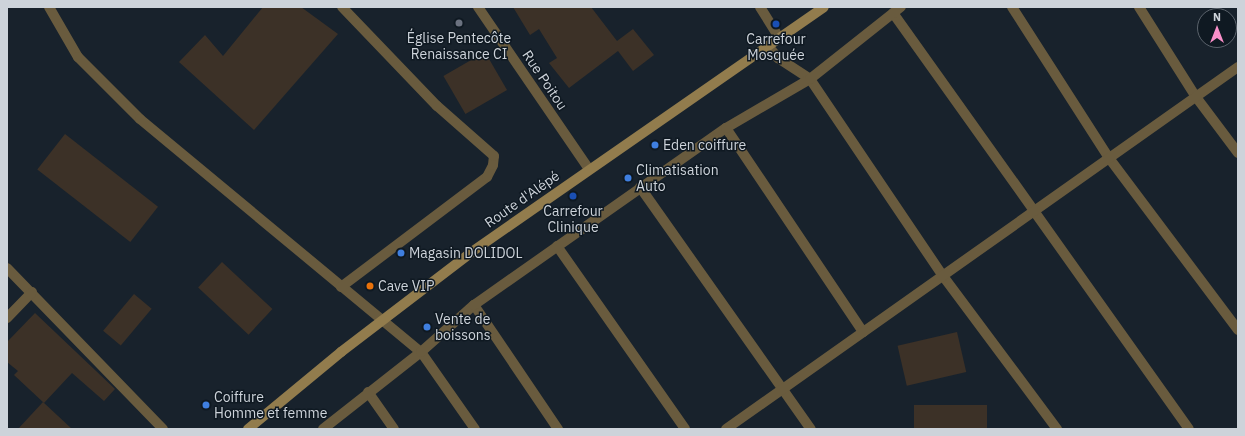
<!DOCTYPE html>
<html>
<head>
<meta charset="utf-8">
<style>
	body { margin:0 }
	#map { position:relative; width:1245px; height:436px; overflow:hidden; background:#18222c; font-family:"IBM Plex Sans",sans-serif }
	div>[style] { position:absolute }
	[style*='--x'] { left:calc(var(--x)*1px); top:calc(var(--y)*1px); width:calc(var(--w)*1px); rotate:calc(var(--a)*1deg) }
	.building>* { inset:0; background:#3c3127; transform-origin:0 0 }
	.pedestrian>* { height:10px; margin:-5px; padding:0 5px; transform-origin:5px; border-radius:5px; background:#695b3e }
	.minor>* { height:10px; margin:-5px; padding:0 5px; transform-origin:5px; border-radius:5px; background:#695b3e }
	.secondary>* { height:10px; margin:-5px; padding:0 5px; transform-origin:5px; border-radius:5px; background:#927c4d }
	.dots>* { width:11px; height:11px; translate:-50% -50%; box-sizing:border-box; border:2px solid #0f1922; border-radius:50% }
	span { translate:-50% -50%; white-space:nowrap; text-align:center; line-height:1.15; -webkit-text-stroke:3px #0f1922; paint-order:stroke }
	.poi-label { font-size:14px; color:#cdd3da }
	.left { translate:0 -50%; text-align:left }
	.street-label { font-size:14px; color:#cdd3da }
	.frame { position:absolute; inset:0; border:8px solid #cdd3da; pointer-events:none }
	.north { position:absolute; left:1197px; top:8px; width:40px; height:40px; box-sizing:border-box; background:#0f1922; border:1px solid #5b636c; border-radius:50%; rotate:0deg; font-size:11px; font-weight:700; line-height:16px; text-align:center; color:#cdd3da }
	.north::after { content:''; display:block; margin:auto; width:14px; height:18px; background:#f98fc9; clip-path:polygon(50% 0,100% 100%,50% 72%,0 100%) }
</style>
</head>
<body>
<div id="map">
	<div class="building">
		<div style="clip-path:polygon(263px 7px,301px 7px,338px 34px,254px 130px,179px 62px,205px 35px,223px 56px)"></div>
		<div style="clip-path:polygon(513px 7px,591px 7px,617px 41px,633px 29px,654px 55px,633px 71px,618px 51px,569px 88px,549px 63px,557px 58px,539px 29px,530px 35px)"></div>
		<div style="left:485px;top:52px;width:44px;height:48px;rotate:60deg"></div>
		<div style="left:65px;top:134px;width:118px;height:45px;rotate:38deg"></div>
		<div style="left:222px;top:262px;width:69px;height:35px;rotate:43deg"></div>
		<div style="left:134px;top:294px;width:23px;height:48px;rotate:40deg"></div>
		<div style="clip-path:polygon(35px 313px,115px 389px,104px 401px,72px 373px,44px 403px,14px 375px,18px 371px,7px 362px,7px 342px)"></div>
		<div style="left:957px;top:332px;width:41px;height:61px;rotate:77deg"></div>
		<div style="clip-path:polygon(43px 402px,72px 429px,18px 429px)"></div>
		<div style="left:914px;top:405px;width:73px;height:24px"></div>
	</div>
	<div class="pedestrian">
		<div style="--x:1196;--y:97;--w:70;--a:53.1"></div>
		<div style="--x:1034;--y:211;--w:267;--a:54.6"></div>
		<div style="--x:943;--y:276;--w:191;--a:53.3"></div>
	</div>
	<div class="minor">
		<div style="--x:49;--y:7;--w:58;--a:59.9"></div>
		<div style="--x:78;--y:57;--w:88;--a:45"></div>
		<div style="--x:140;--y:119;--w:365;--a:39.7"></div>
		<div style="--x:421;--y:352;--w:94;--a:55"></div>
		<div style="--x:478;--y:7;--w:196;--a:55.6"></div>
		<div style="--x:760;--y:7;--w:36;--a:58"></div>
		<div style="--x:1012;--y:7;--w:179;--a:57.3"></div>
		<div style="--x:1109;--y:158;--w:215;--a:53.1"></div>
		<div style="--x:1139;--y:7;--w:107;--a:57.7"></div>
		<div style="--x:893;--y:13;--w:243;--a:54.5"></div>
		<div style="--x:768;--y:46;--w:16;--a:50"></div>
		<div style="--x:778;--y:58;--w:38;--a:33"></div>
		<div style="--x:810;--y:79;--w:238;--a:56"></div>
		<div style="--x:726;--y:128;--w:246;--a:56.1"></div>
		<div style="--x:640;--y:187;--w:296;--a:54.8"></div>
		<div style="--x:557;--y:246;--w:223;--a:55"></div>
		<div style="--x:7;--y:268;--w:224;--a:45.9"></div>
		<div style="--x:341;--y:287;--w:183;--a:-37"></div>
		<div style="--x:487;--y:177;--w:13;--a:-63"></div>
		<div style="--x:493;--y:165;--w:9;--a:-84"></div>
		<div style="--x:494;--y:156;--w:76;--a:-138.7"></div>
		<div style="--x:437;--y:106;--w:137;--a:-133.8"></div>
		<div style="--x:474;--y:305;--w:150;--a:55.9"></div>
		<div style="--x:7;--y:318;--w:36;--a:-46"></div>
		<div style="--x:368;--y:392;--w:45;--a:54.9"></div>
		<div style="--x:323;--y:429;--w:125;--a:-38.2"></div>
		<div style="--x:421;--y:352;--w:71;--a:-41.6"></div>
		<div style="--x:474;--y:305;--w:308;--a:-35.1"></div>
		<div style="--x:726;--y:128;--w:97;--a:-30.3"></div>
		<div style="--x:810;--y:79;--w:116;--a:-38.4"></div>
		<div style="--x:726;--y:429;--w:627;--a:-35.26"></div>
	</div>
	<div class="secondary">
		<div style="--x:248;--y:429;--w:121;--a:-39.6"></div>
		<div style="--x:341;--y:352;--w:166;--a:-37.4"></div>
		<div style="--x:473;--y:251;--w:427;--a:-34.8"></div>
	</div>
	<div class="dots">
		<div style="left:459px;top:23px;background:#6b7280"></div>
		<div style="left:776px;top:24px;background:#1a4fb4"></div>
		<div style="left:655px;top:145px;background:#3f7fe0"></div>
		<div style="left:628px;top:178px;background:#3f7fe0"></div>
		<div style="left:573px;top:196px;background:#1a4fb4"></div>
		<div style="left:401px;top:253px;background:#3f7fe0"></div>
		<div style="left:370px;top:286px;background:#e8710a"></div>
		<div style="left:427px;top:327px;background:#3f7fe0"></div>
		<div style="left:206px;top:405px;background:#3f7fe0"></div>
	</div>
	<div class="poi-label">
		<span style="left:459px;top:46px">Église Pentecôte<br>Renaissance CI</span>
		<span style="left:776px;top:47px">Carrefour<br>Mosquée</span>
		<span class="left" style="left:663px;top:145px">Eden coiffure</span>
		<span class="left" style="left:636px;top:178px">Climatisation<br>Auto</span>
		<span style="left:573px;top:219px">Carrefour<br>Clinique</span>
		<span class="left" style="left:409px;top:253px">Magasin DOLIDOL</span>
		<span class="left" style="left:378px;top:286px">Cave VIP</span>
		<span class="left" style="left:435px;top:327px">Vente de<br>boissons</span>
		<span class="left" style="left:214px;top:405px">Coiffure<br>Homme et femme</span>
	</div>
	<div class="street-label">
		<span style="left:545px;top:80px;rotate:56deg">Rue Poitou</span>
		<span style="left:522px;top:199px;rotate:-35deg">Route d'Alépé</span>
	</div>
	<div class="frame"></div>
	<div class="north">N</div>
</div>
</body>
</html>
